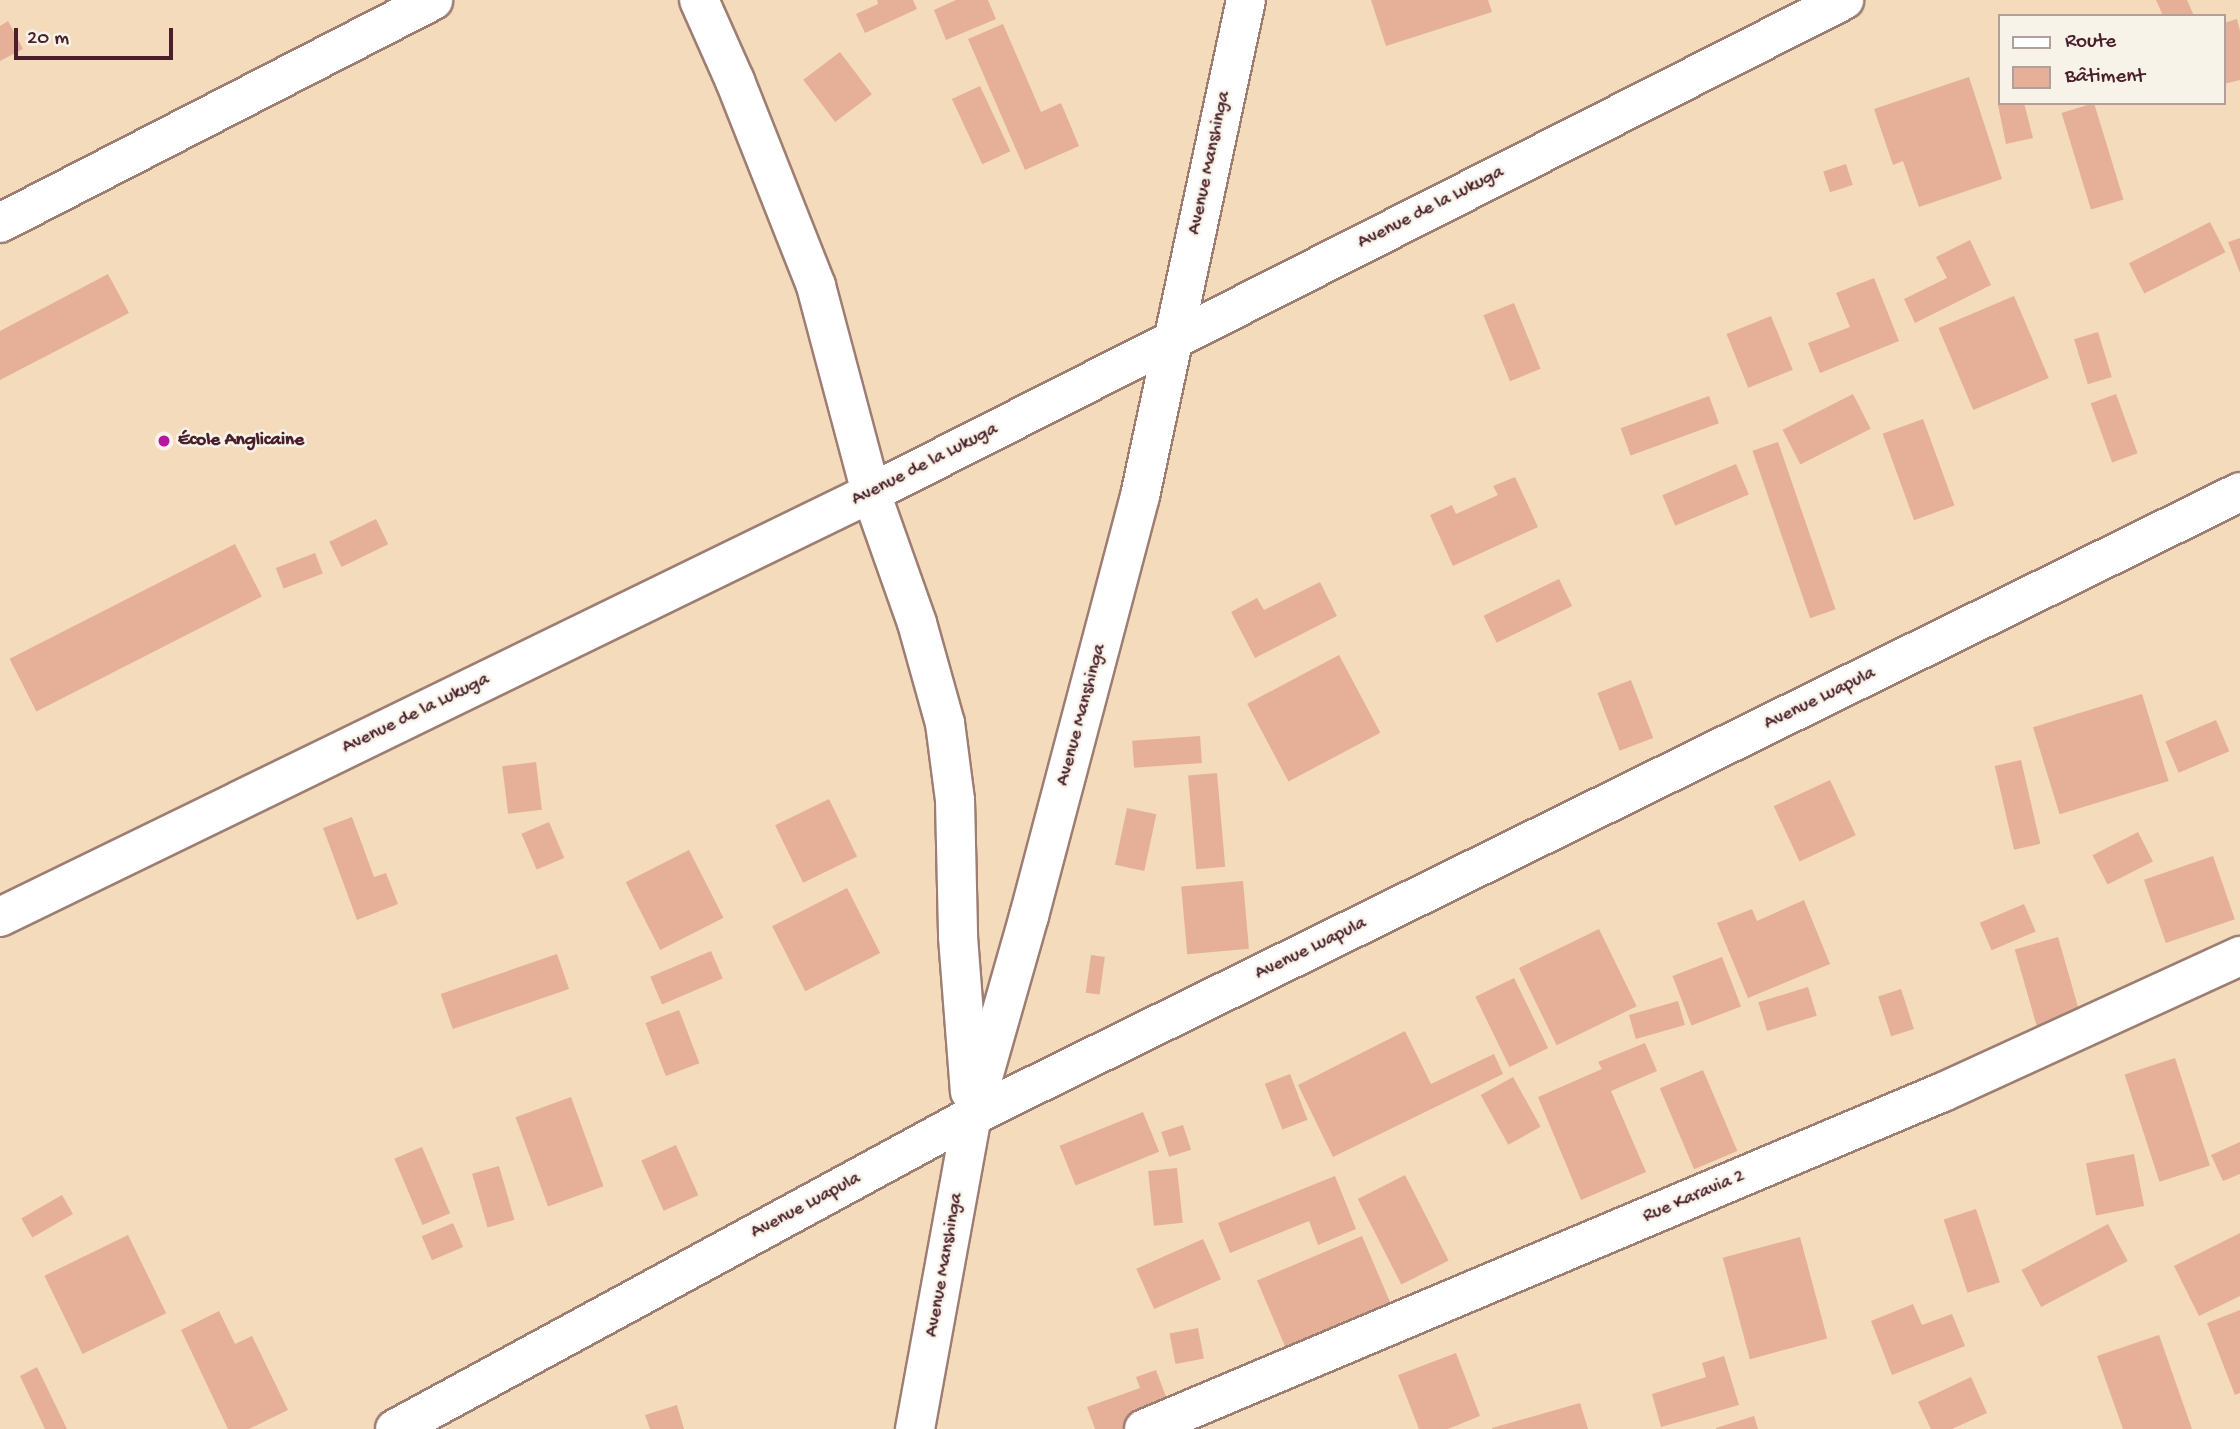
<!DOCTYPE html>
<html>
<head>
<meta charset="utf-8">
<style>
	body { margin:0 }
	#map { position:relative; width:2240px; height:1429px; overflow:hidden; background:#f3dbbb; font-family:"Gochi Hand",sans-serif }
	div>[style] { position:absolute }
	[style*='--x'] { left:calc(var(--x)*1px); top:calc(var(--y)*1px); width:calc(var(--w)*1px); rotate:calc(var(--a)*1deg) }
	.building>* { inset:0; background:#e6b098; transform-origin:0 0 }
	.roads { filter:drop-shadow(2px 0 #9e7d73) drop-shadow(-2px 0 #9e7d73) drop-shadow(0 2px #9e7d73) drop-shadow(0 -2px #9e7d73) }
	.minor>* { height:38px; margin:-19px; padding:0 19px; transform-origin:19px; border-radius:19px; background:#fff }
	.dots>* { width:19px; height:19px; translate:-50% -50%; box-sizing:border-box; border:4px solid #f7f3e8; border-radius:50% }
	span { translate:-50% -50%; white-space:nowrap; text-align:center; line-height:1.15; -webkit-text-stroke:5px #f7f3e8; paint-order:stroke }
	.street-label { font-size:19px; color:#4a1f2b }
	.poi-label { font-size:19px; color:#4a1f2b; font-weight:700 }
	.left { translate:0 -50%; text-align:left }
	.legend { position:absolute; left:1998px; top:14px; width:228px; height:91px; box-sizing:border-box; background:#f7f3e8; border:2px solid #b29e9c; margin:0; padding:9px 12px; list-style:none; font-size:21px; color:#4a1f2b }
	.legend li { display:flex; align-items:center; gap:14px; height:35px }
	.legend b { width:35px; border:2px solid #b29e9c }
	.scale { position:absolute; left:14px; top:28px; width:159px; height:32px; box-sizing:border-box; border:4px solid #4a1f2b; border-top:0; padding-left:9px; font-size:21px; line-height:24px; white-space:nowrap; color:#4a1f2b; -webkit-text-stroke:5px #f7f3e8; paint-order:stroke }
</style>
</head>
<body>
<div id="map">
	<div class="building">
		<div style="clip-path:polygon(877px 0,913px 0,917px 9px,865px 33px,856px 14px,878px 4px)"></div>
		<div style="clip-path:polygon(956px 0,988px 0,996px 19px,946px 40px,934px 10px)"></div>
		<div style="clip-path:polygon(1371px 0,1488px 0,1492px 12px,1386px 46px)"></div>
		<div style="clip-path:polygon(2156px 0,2187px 0,2194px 16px,2163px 16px)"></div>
		<div style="clip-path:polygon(2237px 19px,2240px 31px,2240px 80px,2224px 84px,2224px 23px)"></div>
		<div style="clip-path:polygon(8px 21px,23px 49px,0 61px,0 26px)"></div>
		<div style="clip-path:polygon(1003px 24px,1041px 112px,1061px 103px,1079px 146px,1025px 170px,968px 39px)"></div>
		<div style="left:840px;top:52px;width:53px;height:46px;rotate:53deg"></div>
		<div style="clip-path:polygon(1969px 77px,2002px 179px,1919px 207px,1903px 161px,1893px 165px,1874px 109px)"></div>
		<div style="left:980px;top:86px;width:72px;height:31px;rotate:65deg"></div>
		<div style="clip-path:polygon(2005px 103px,2024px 103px,2033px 138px,2006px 144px,1998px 105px)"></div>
		<div style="left:2094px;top:103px;width:101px;height:34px;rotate:73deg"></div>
		<div style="left:1846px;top:164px;width:22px;height:24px;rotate:72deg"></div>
		<div style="left:2210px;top:222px;width:34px;height:91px;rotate:63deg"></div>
		<div style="clip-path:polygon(2240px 238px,2240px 273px,2228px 242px)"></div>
		<div style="clip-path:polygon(1970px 240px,1991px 285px,1915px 323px,1904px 299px,1947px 278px,1936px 257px)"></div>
		<div style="clip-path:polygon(108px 274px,129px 313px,0 380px,0 331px)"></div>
		<div style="clip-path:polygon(1874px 278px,1899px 341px,1820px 373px,1808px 343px,1850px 327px,1836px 293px)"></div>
		<div style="left:2014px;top:296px;width:89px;height:82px;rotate:67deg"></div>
		<div style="left:1514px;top:303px;width:71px;height:33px;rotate:68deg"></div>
		<div style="left:1771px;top:316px;width:58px;height:48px;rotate:68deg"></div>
		<div style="left:2098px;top:332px;width:47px;height:25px;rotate:73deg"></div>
		<div style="left:1853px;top:394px;width:39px;height:79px;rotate:63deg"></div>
		<div style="left:2116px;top:394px;width:63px;height:27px;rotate:70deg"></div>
		<div style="left:1709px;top:396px;width:29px;height:94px;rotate:70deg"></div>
		<div style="left:1923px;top:419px;width:92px;height:43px;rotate:70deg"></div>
		<div style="left:1778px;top:442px;width:177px;height:27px;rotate:71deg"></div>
		<div style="left:1736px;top:464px;width:33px;height:80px;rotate:67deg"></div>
		<div style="clip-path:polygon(1515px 477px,1538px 527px,1453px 566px,1430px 515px,1452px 505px,1456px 514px,1498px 495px,1493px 486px)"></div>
		<div style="left:376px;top:519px;width:28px;height:52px;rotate:64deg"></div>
		<div style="left:235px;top:544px;width:59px;height:253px;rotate:63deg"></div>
		<div style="left:315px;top:553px;width:22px;height:42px;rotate:69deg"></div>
		<div style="left:1559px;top:579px;width:30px;height:84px;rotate:64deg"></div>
		<div style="clip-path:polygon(1320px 582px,1337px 616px,1255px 658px,1231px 612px,1257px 598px,1264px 610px)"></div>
		<div style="left:1339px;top:655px;width:88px;height:104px;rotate:62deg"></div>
		<div style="left:1631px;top:680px;width:62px;height:36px;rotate:69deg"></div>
		<div style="left:2142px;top:694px;width:91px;height:114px;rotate:73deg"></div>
		<div style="left:2216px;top:720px;width:34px;height:55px;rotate:67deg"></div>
		<div style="left:1200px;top:736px;width:27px;height:68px;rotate:86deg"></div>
		<div style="left:2021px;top:760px;width:86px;height:27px;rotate:77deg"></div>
		<div style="left:536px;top:762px;width:48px;height:34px;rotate:83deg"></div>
		<div style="left:1217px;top:773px;width:94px;height:29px;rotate:85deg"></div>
		<div style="left:1830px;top:780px;width:61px;height:62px;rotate:65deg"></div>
		<div style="left:829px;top:799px;width:64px;height:60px;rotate:64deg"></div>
		<div style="left:1127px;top:808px;width:30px;height:58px;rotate:12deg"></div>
		<div style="clip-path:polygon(352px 817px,374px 877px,386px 873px,398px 904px,357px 920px,323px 828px)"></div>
		<div style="left:549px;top:822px;width:39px;height:30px;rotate:67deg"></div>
		<div style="left:2138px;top:832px;width:33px;height:51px;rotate:63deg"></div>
		<div style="left:689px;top:850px;width:76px;height:71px;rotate:63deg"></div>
		<div style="left:2213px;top:856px;width:67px;height:73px;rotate:71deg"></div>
		<div style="left:1243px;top:881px;width:68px;height:62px;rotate:85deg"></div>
		<div style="left:847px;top:888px;width:73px;height:84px;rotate:63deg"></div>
		<div style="clip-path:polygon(1804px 900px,1830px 964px,1748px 998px,1717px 923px,1752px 909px,1757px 921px)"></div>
		<div style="left:2024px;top:904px;width:30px;height:48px;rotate:67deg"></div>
		<div style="left:1599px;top:929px;width:86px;height:89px;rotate:64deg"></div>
		<div style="left:2058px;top:937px;width:80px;height:45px;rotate:74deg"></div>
		<div style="left:711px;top:951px;width:30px;height:66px;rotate:67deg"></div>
		<div style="left:557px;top:954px;width:37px;height:123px;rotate:71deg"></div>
		<div style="left:1091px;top:955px;width:14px;height:38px;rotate:8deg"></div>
		<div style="left:1722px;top:957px;width:53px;height:53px;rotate:69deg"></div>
		<div style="left:1514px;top:978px;width:78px;height:43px;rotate:64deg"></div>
		<div style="left:1808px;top:987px;width:30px;height:52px;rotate:73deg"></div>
		<div style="left:1901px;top:989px;width:42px;height:24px;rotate:72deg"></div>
		<div style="left:1678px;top:1001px;width:25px;height:51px;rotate:74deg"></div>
		<div style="left:679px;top:1010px;width:57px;height:36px;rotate:69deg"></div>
		<div style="clip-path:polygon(1405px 1031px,1431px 1084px,1494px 1054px,1503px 1074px,1333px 1157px,1298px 1085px)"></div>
		<div style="clip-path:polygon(1645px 1043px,1657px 1071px,1611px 1091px,1646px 1172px,1581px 1200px,1538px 1097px,1602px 1069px,1598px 1062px)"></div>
		<div style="left:2175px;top:1058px;width:113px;height:53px;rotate:72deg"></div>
		<div style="left:1703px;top:1070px;width:88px;height:47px;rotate:67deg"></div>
		<div style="left:1290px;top:1074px;width:49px;height:27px;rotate:69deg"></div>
		<div style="left:1513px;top:1077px;width:57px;height:37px;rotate:61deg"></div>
		<div style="left:571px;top:1097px;width:95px;height:59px;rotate:70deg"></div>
		<div style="left:1143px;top:1112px;width:43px;height:90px;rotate:68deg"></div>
		<div style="left:1183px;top:1125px;width:26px;height:23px;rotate:72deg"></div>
		<div style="clip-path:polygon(2240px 1142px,2240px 1174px,2223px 1181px,2211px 1155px)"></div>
		<div style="left:676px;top:1145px;width:55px;height:38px;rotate:66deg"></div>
		<div style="left:422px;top:1147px;width:72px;height:30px;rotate:67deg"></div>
		<div style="left:2134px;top:1154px;width:53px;height:49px;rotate:79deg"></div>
		<div style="left:499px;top:1166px;width:56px;height:28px;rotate:74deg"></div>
		<div style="left:1177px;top:1168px;width:55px;height:29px;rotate:84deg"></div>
		<div style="left:1405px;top:1175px;width:96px;height:53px;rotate:63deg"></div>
		<div style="clip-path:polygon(1335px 1176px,1356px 1229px,1318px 1245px,1309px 1221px,1230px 1253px,1218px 1223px)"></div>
		<div style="left:62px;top:1195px;width:22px;height:47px;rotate:60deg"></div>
		<div style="left:1976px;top:1209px;width:77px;height:34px;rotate:72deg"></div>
		<div style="left:453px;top:1223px;width:26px;height:34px;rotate:67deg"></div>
		<div style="left:2108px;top:1224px;width:42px;height:98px;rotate:62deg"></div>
		<div style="clip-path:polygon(2240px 1233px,2240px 1296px,2199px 1316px,2174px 1266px)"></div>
		<div style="left:128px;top:1235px;width:87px;height:93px;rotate:64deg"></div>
		<div style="left:1362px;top:1236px;width:85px;height:114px;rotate:67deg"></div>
		<div style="left:1800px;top:1237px;width:105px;height:80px;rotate:75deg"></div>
		<div style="left:1203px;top:1239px;width:44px;height:73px;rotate:66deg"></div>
		<div style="clip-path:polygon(1913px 1304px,1922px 1325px,1952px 1314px,1965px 1346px,1892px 1375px,1871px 1321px)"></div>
		<div style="clip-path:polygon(2240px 1310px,2240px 1393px,2235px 1395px,2207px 1323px)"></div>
		<div style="clip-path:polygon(219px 1311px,235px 1344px,252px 1336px,288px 1410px,249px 1429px,228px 1429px,181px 1330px)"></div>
		<div style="left:1198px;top:1328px;width:31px;height:29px;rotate:79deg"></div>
		<div style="clip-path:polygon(2159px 1335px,2192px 1429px,2123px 1429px,2097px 1356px)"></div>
		<div style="clip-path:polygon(1456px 1353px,1480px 1416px,1448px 1429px,1419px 1429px,1398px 1375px)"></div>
		<div style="clip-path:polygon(1724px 1356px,1739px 1405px,1661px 1427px,1652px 1394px,1706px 1377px,1702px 1363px)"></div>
		<div style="clip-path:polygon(37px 1367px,67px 1429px,45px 1429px,20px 1376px)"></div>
		<div style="clip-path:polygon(1156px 1370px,1171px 1410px,1121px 1429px,1095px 1429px,1087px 1407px,1140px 1388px,1136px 1377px)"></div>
		<div style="clip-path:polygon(1971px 1377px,1987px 1413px,1952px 1429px,1931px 1429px,1918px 1402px)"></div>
		<div style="clip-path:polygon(1580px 1403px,1588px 1429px,1492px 1429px,1492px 1428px)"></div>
		<div style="clip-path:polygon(677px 1405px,684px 1429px,650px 1429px,645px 1415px)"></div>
		<div style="clip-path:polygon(1754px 1416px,1758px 1429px,1716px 1429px,1716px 1428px)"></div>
	</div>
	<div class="roads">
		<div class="minor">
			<div style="--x:699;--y:0;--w:89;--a:66"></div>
			<div style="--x:735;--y:81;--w:220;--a:68.4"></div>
			<div style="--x:816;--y:286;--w:214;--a:75.1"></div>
			<div style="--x:871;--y:493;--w:138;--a:70.5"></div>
			<div style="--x:917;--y:623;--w:104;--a:74.4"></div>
			<div style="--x:945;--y:723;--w:78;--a:82.6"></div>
			<div style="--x:955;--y:800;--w:137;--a:88.7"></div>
			<div style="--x:958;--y:937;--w:155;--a:85.6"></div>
			<div style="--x:0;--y:223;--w:487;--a:-27.2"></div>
			<div style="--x:0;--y:917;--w:969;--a:-25.96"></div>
			<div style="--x:871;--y:493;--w:1091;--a:-26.87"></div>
			<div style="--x:395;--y:1429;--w:656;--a:-28.48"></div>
			<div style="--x:972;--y:1116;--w:1413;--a:-26.2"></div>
			<div style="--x:915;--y:1429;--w:318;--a:-79.7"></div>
			<div style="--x:972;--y:1116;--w:208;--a:-74.1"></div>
			<div style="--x:1029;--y:916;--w:434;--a:-75.2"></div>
			<div style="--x:1140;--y:496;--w:507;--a:-77.94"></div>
			<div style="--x:1144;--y:1429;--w:867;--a:-22.87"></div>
			<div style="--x:1943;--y:1092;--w:327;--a:-24.6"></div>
		</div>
	</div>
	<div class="dots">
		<div style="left:164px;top:441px;background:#b5179e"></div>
	</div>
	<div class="street-label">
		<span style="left:1210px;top:163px;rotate:-78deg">Avenue Manshinga</span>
		<span style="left:1431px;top:208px;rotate:-27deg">Avenue de la Lukuga</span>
		<span style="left:925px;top:465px;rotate:-27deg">Avenue de la Lukuga</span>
		<span style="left:1820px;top:699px;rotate:-26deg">Avenue Luapula</span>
		<span style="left:416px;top:714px;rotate:-26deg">Avenue de la Lukuga</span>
		<span style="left:1082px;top:715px;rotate:-75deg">Avenue Manshinga</span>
		<span style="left:1311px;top:949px;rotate:-26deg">Avenue Luapula</span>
		<span style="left:1694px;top:1197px;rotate:-23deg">Rue Karavia 2</span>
		<span style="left:806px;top:1206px;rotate:-28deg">Avenue Luapula</span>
		<span style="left:945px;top:1265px;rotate:-80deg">Avenue Manshinga</span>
	</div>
	<div class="poi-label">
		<span class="left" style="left:178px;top:441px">École Anglicaine</span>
	</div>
	<ul class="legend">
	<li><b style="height:9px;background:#fff"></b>Route</li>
	<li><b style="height:19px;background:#e6b098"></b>Bâtiment</li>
	</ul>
	<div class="scale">20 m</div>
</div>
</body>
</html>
